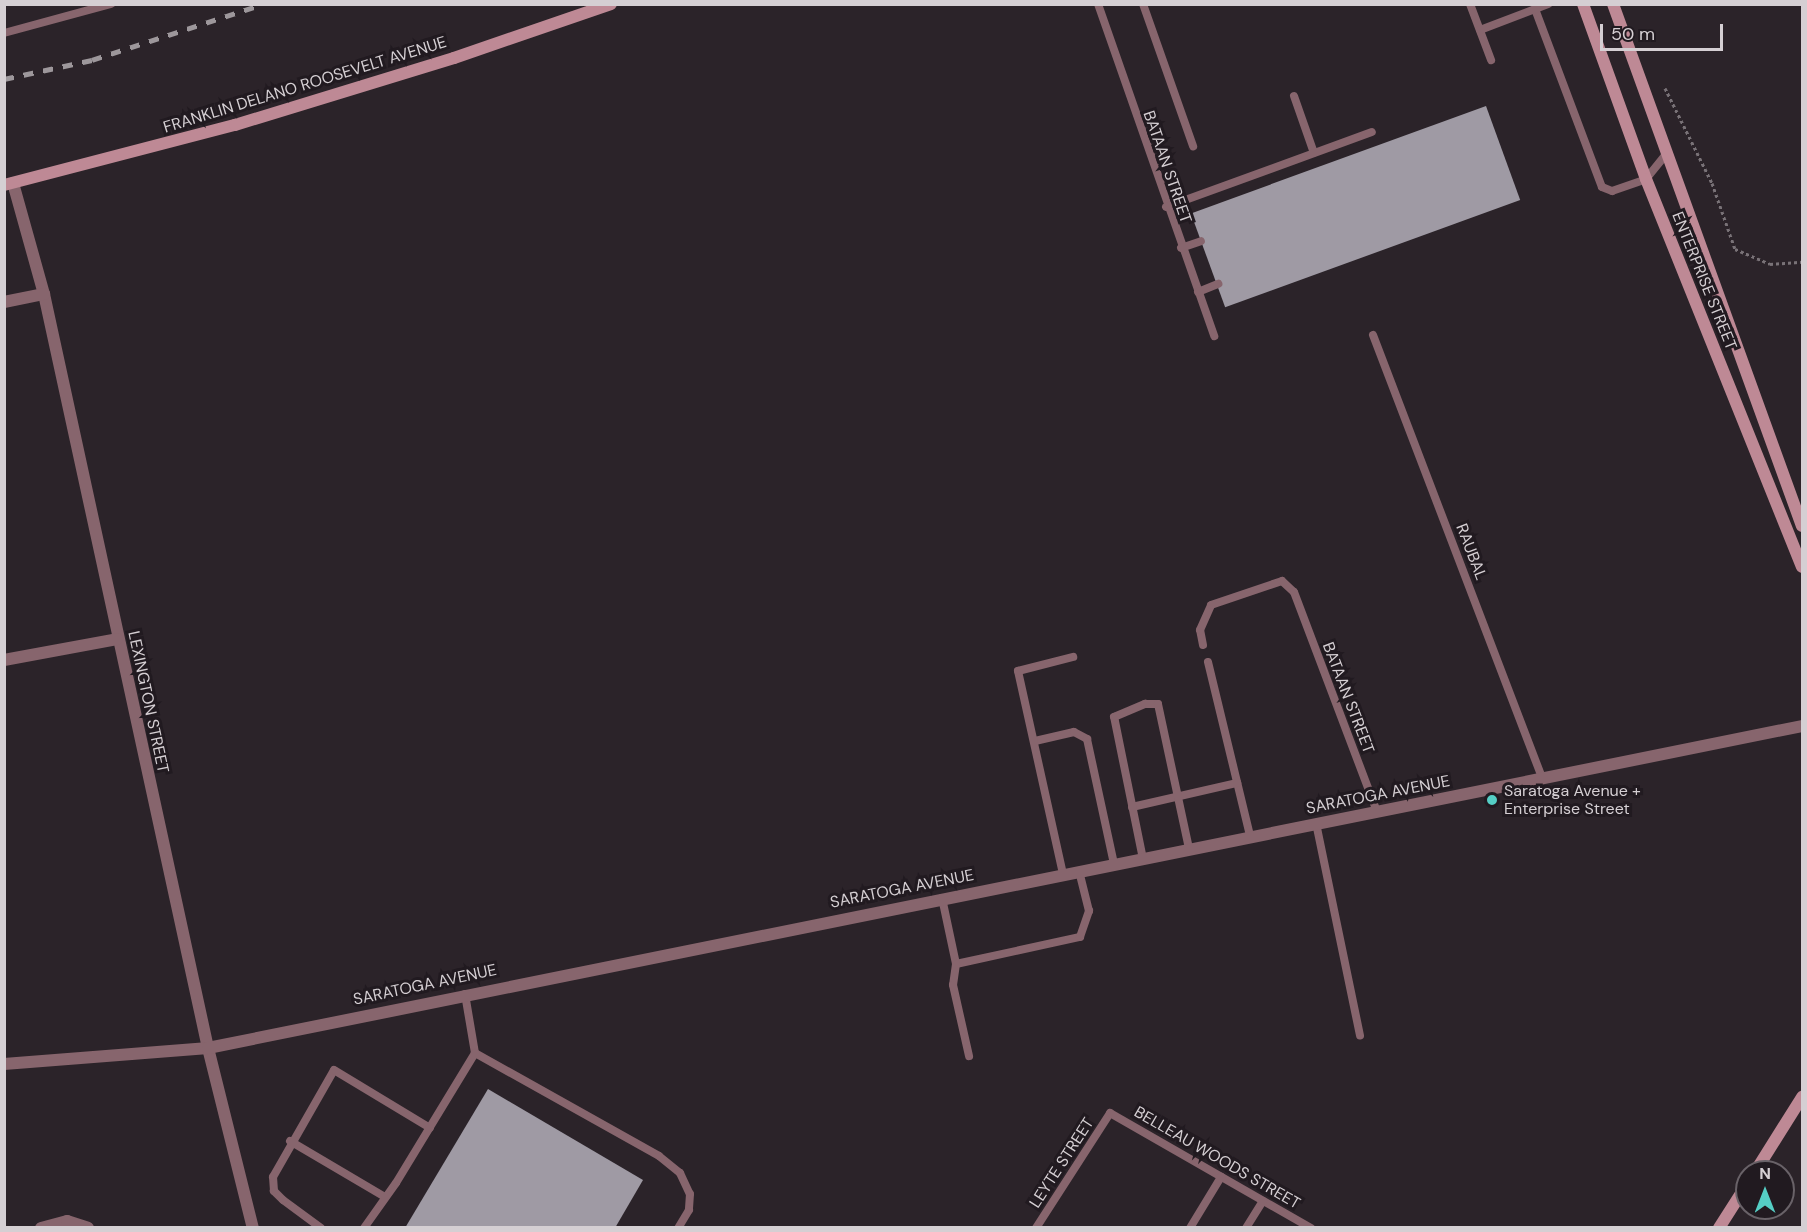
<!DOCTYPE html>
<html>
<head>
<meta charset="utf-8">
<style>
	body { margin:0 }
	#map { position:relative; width:1807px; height:1232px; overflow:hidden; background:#2b2329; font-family:"DM Sans",sans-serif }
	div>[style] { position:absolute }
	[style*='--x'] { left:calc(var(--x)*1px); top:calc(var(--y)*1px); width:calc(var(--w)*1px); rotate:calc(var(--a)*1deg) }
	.building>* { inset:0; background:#9f9aa4; transform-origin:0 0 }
	.path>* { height:3px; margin-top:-1.5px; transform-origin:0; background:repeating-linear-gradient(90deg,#797277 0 3px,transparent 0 6px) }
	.lane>* { height:8px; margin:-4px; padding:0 4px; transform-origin:4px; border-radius:4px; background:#87656d }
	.street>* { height:12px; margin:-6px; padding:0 6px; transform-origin:6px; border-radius:6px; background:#87656d }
	.secondary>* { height:12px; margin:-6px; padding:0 6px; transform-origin:6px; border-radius:6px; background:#be8995 }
	.rail>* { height:4.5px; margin-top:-2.25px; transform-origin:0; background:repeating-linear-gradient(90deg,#9d979b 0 10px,transparent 0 20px) }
	.dots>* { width:16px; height:16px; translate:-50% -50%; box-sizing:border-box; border:3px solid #211a20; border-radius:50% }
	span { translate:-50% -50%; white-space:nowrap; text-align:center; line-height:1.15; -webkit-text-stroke:6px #211a20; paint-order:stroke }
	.street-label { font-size:16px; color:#d5cfd3 }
	.poi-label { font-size:16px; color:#d5cfd3 }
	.left { translate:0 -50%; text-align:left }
	.frame { position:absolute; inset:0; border:6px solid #d5cfd3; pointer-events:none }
	.north { position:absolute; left:1735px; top:1160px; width:60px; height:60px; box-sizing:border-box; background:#211a20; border:2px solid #696268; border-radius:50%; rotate:0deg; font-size:16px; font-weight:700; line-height:24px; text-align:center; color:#d5cfd3 }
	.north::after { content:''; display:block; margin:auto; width:21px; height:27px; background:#55cec5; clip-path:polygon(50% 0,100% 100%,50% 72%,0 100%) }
	.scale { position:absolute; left:1600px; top:24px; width:123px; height:27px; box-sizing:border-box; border:3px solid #d5cfd3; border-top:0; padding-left:8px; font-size:18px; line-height:21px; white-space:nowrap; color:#d5cfd3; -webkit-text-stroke:4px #211a20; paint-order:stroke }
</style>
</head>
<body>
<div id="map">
	<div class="building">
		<div style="left:1486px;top:106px;width:100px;height:314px;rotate:70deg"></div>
		<div style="clip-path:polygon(488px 1089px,643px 1180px,615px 1228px,405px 1228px)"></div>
	</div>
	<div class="path">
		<div style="--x:1665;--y:88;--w:106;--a:63.7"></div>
		<div style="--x:1712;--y:183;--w:70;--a:70.8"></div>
		<div style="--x:1735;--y:249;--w:38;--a:23"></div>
		<div style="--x:1770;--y:264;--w:32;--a:-4"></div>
	</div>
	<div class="lane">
		<div style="--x:1098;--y:4;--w:352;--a:70.7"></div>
		<div style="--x:1143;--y:4;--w:151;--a:70.6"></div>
		<div style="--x:1470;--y:4;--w:60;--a:69.4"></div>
		<div style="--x:1535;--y:9;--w:190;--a:69.4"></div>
		<div style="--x:1602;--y:187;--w:11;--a:22"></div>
		<div style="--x:1612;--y:191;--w:36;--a:-19"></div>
		<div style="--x:1646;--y:179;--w:32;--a:-51"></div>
		<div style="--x:1480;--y:30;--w:73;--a:-20.9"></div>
		<div style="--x:4;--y:33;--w:111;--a:-15.2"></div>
		<div style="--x:1294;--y:96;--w:60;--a:70.7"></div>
		<div style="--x:1166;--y:207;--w:219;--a:-20"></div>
		<div style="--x:1181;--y:248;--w:21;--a:-19"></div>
		<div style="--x:1198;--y:292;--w:22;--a:-22"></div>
		<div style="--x:1373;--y:335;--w:476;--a:69.1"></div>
		<div style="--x:1203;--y:645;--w:15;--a:-101"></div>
		<div style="--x:1200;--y:630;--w:27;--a:-66"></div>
		<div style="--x:1211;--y:605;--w:75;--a:-18.7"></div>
		<div style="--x:1282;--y:581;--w:16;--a:43"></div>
		<div style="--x:1294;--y:592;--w:235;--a:69.3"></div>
		<div style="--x:1208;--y:662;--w:179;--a:76.4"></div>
		<div style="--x:1035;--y:741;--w:40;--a:-13"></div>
		<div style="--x:1074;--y:732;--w:15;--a:28"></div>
		<div style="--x:1087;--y:739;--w:128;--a:77.8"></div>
		<div style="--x:1132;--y:807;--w:108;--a:-12.9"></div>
		<div style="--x:1316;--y:823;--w:217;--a:78.3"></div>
		<div style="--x:1143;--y:859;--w:145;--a:-101.5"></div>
		<div style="--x:1114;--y:717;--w:34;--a:-23"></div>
		<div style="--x:1145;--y:704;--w:13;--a:0"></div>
		<div style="--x:1158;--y:704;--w:148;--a:77.9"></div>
		<div style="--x:1063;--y:874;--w:208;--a:-102.5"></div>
		<div style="--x:1018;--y:671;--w:57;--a:-14.3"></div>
		<div style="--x:942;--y:898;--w:67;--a:78"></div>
		<div style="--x:956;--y:964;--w:127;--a:-12.3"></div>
		<div style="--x:1080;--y:937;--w:28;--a:-71"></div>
		<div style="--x:1089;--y:911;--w:41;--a:-104"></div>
		<div style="--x:956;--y:964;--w:21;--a:98"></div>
		<div style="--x:953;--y:985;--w:73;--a:77.3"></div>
		<div style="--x:465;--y:994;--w:60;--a:80.4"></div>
		<div style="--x:475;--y:1053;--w:211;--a:29.2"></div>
		<div style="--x:659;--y:1156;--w:27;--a:39"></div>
		<div style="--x:680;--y:1173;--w:23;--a:65"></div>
		<div style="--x:690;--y:1194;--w:16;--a:94"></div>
		<div style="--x:689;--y:1210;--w:21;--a:121"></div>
		<div style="--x:290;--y:1141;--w:110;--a:30.5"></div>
		<div style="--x:321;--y:1228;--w:47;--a:-143.6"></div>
		<div style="--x:283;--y:1200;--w:13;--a:-135"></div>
		<div style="--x:274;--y:1191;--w:14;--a:-94"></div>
		<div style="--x:273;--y:1177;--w:123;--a:-60.3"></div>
		<div style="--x:334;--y:1070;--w:112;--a:31.1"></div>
		<div style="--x:364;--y:1228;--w:55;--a:-54.6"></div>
		<div style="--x:396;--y:1183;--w:152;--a:-58.7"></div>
		<div style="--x:1036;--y:1228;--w:137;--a:-57.2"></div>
		<div style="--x:1110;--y:1113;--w:232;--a:29.8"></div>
		<div style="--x:1190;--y:1228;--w:60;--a:-58.7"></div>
		<div style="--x:1246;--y:1228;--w:32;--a:-58"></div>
	</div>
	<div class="street">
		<div style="--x:13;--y:183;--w:115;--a:74.4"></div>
		<div style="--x:44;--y:294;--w:772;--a:77.73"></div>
		<div style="--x:208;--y:1048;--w:186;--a:76"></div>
		<div style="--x:4;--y:302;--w:41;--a:-11.3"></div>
		<div style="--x:4;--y:660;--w:115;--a:-10.5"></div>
		<div style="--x:4;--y:1064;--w:205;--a:-4.5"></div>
		<div style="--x:208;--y:1048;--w:1626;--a:-11.42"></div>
		<div style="--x:41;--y:1228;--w:27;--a:-15"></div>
		<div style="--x:67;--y:1221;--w:22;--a:18"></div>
	</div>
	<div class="secondary">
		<div style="--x:1583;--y:4;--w:186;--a:70.2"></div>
		<div style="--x:1646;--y:179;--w:418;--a:68.1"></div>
		<div style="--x:1613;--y:4;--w:555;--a:70.1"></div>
		<div style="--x:4;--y:185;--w:239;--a:-14.6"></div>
		<div style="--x:235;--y:125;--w:229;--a:-17"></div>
		<div style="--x:454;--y:58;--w:166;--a:-19"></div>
		<div style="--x:1755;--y:1172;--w:89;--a:-57.9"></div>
		<div style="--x:1719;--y:1228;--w:52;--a:-57.5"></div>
	</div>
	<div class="rail">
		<div style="--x:4;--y:79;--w:90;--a:-12.2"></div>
		<div style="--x:92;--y:60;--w:180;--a:-18.1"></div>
	</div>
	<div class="dots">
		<div style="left:1492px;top:800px;background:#55cec5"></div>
	</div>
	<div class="street-label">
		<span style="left:305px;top:85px;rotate:-17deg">FRANKLIN DELANO ROOSEVELT AVENUE</span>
		<span style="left:1167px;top:167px;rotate:71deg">BATAAN STREET</span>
		<span style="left:1704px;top:281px;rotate:68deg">ENTERPRISE STREET</span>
		<span style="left:1471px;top:552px;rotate:69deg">RAUBAL</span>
		<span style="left:1348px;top:698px;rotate:69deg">BATAAN STREET</span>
		<span style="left:148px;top:702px;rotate:78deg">LEXINGTON STREET</span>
		<span style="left:1378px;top:795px;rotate:-11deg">SARATOGA AVENUE</span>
		<span style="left:902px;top:889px;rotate:-11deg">SARATOGA AVENUE</span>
		<span style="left:425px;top:985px;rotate:-12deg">SARATOGA AVENUE</span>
		<span style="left:1217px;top:1158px;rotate:30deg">BELLEAU WOODS STREET</span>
		<span style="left:1062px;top:1163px;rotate:-57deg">LEYTE STREET</span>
	</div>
	<div class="poi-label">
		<span class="left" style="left:1504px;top:800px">Saratoga Avenue +<br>Enterprise Street</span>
	</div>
	<div class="frame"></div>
	<div class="north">N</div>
	<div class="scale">50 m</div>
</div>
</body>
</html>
